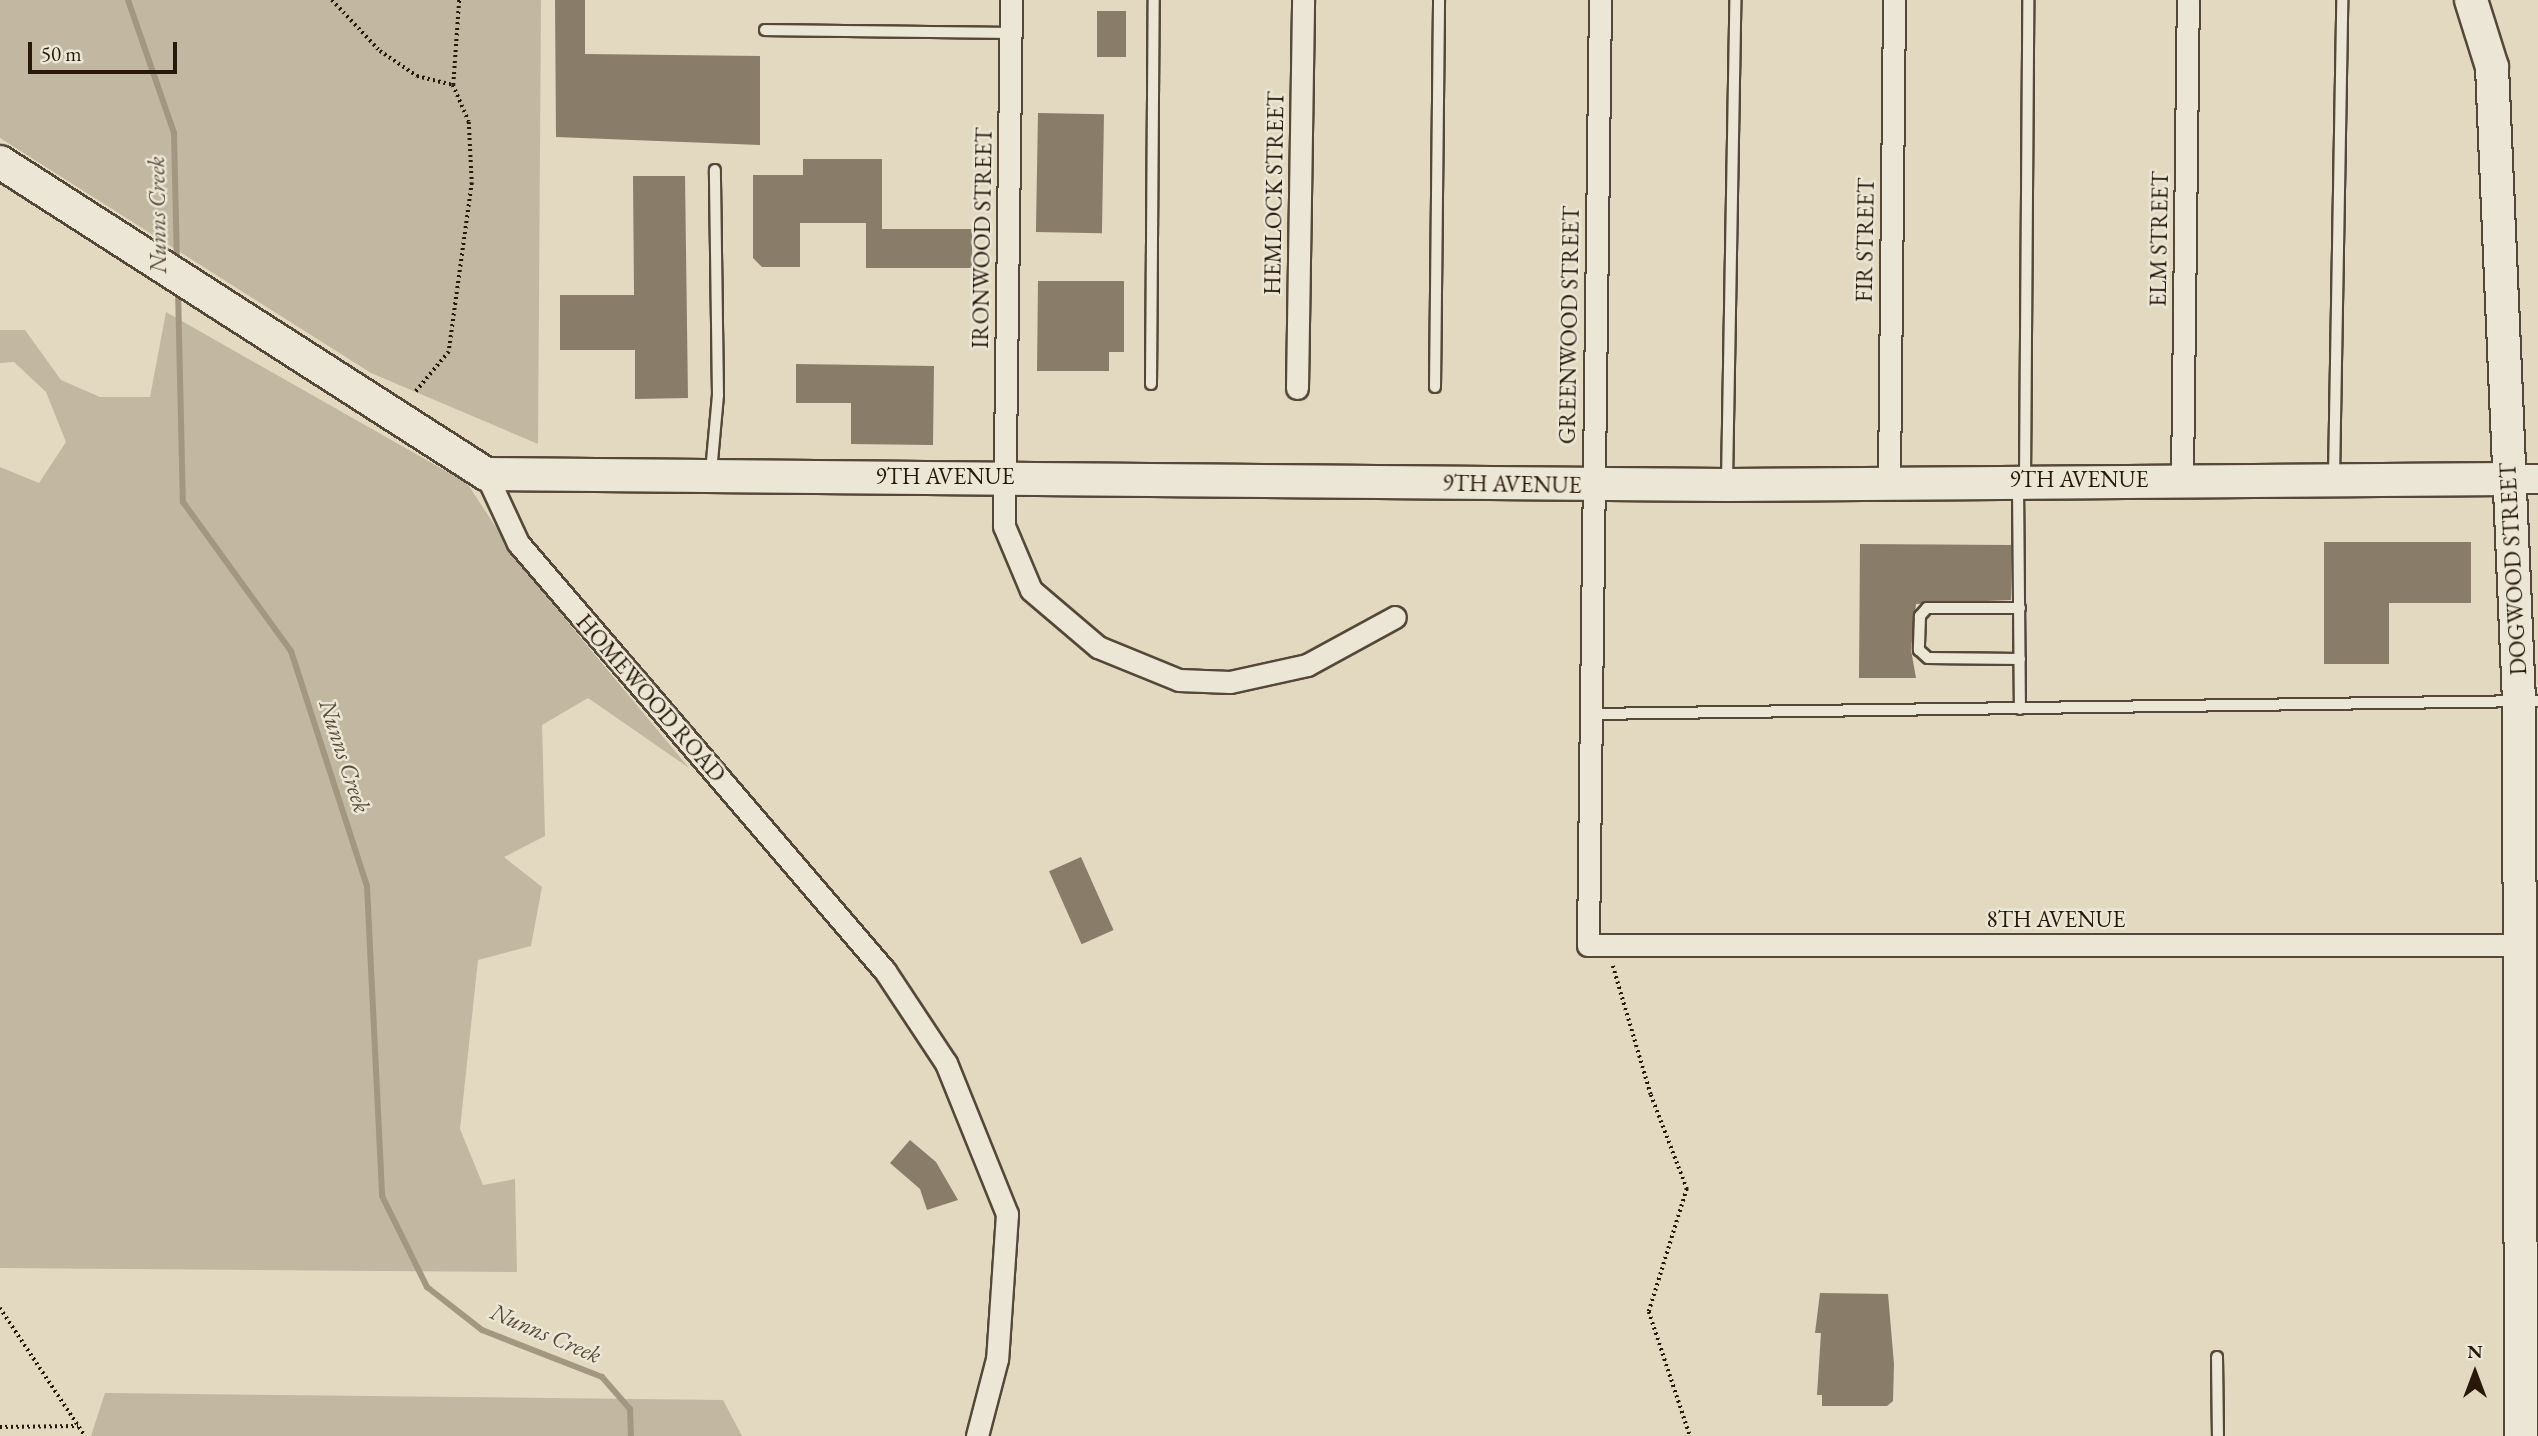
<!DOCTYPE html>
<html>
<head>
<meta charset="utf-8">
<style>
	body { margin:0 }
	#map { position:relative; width:2538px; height:1436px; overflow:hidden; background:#e2d9c0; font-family:"EB Garamond",serif }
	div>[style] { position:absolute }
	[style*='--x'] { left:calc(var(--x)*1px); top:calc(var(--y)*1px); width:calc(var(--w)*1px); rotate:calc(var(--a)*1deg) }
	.green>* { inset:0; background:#c2b8a1 }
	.stream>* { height:6px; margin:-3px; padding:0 3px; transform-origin:3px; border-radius:3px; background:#a39782 }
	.building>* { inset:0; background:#897c69; transform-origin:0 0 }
	.path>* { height:3.5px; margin-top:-1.75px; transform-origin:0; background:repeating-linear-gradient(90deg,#28180a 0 2px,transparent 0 5.5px) }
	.roads { filter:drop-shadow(2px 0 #564838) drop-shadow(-2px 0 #564838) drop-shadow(0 2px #564838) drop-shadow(0 -2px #564838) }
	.service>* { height:10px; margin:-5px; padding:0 5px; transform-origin:5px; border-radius:5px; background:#ece6d6 }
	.minor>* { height:21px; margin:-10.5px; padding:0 10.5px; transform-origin:10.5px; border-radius:10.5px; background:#ece6d6 }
	.tertiary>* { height:28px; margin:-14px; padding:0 14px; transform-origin:14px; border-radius:14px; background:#ece6d6 }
	.secondary>* { height:32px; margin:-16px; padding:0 16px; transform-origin:16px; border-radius:16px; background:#ece6d6 }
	span { translate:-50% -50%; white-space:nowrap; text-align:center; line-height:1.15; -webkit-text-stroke:5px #ece6d6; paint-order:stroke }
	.street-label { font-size:23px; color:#28180a }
	.water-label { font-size:24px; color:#594b3a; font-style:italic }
	.north { position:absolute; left:2440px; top:1338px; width:70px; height:70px; -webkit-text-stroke:5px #ece6d6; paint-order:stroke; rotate:0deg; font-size:19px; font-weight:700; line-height:28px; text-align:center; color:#28180a }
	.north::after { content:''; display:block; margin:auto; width:24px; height:32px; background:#28180a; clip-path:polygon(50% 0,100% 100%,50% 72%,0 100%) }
	.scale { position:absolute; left:28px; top:42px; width:149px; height:32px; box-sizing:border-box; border:4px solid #28180a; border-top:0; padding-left:9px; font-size:21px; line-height:24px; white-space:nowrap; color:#28180a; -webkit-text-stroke:5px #ece6d6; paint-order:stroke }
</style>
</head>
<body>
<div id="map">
	<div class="green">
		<div style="clip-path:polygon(0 0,541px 0,538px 444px,371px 373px,0 138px)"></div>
		<div style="clip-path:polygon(166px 312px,467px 483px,522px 567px,689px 768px,588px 698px,542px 725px,545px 836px,504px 857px,542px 887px,531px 946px,478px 960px,460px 1129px,483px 1185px,515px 1179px,517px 1272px,0 1268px,0 467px,39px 483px,66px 442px,46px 392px,14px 362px,0 363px,0 330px,25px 330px,61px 380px,100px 397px,150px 397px)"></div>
		<div style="clip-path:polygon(105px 1393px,723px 1400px,742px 1436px,91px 1436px)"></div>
	</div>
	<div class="stream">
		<div style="--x:128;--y:0;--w:141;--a:70.9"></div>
		<div style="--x:174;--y:133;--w:131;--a:88.7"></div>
		<div style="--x:178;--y:289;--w:213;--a:88.7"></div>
		<div style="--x:183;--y:502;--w:184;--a:54.1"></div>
		<div style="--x:291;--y:651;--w:247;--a:72.1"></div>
		<div style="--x:367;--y:886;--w:310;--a:87.2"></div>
		<div style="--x:382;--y:1196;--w:102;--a:63.7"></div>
		<div style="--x:427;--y:1287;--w:70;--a:38"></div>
		<div style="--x:482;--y:1330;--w:129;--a:21.4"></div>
		<div style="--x:602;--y:1377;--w:43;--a:48.8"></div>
		<div style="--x:630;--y:1409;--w:27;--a:88"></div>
	</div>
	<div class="building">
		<div style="clip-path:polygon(555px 0,585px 0,585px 54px,760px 56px,760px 145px,556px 137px)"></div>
		<div style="left:1097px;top:11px;width:29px;height:46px"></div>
		<div style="left:1038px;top:113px;width:66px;height:119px;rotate:1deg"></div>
		<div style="clip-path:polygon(803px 159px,882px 159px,882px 229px,972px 229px,972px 268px,866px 268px,866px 223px,800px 223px,800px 267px,762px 267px,753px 258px,753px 175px,803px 175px)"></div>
		<div style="clip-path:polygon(633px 176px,685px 176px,688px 398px,635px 399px,635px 350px,560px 350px,560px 295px,634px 295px)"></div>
		<div style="clip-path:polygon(1038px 281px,1124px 281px,1124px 352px,1109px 352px,1109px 371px,1037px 371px)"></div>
		<div style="clip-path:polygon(796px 364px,934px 366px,933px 445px,851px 444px,851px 403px,796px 403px)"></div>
		<div style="clip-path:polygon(2324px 542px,2471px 542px,2471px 603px,2389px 603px,2389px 664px,2324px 664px)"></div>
		<div style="clip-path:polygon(1860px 544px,2011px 545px,2011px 600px,1916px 604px,1911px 650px,1916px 678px,1859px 678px)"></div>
		<div style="left:1081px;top:857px;width:80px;height:35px;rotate:66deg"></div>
		<div style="clip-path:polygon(910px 1140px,936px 1162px,958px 1200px,927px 1210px,920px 1189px,890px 1163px)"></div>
		<div style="clip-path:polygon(1820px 1293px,1888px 1294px,1894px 1364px,1893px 1401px,1887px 1406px,1822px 1406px,1822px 1395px,1817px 1395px,1821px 1333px,1815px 1333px)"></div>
	</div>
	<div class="path">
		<div style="--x:332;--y:0;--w:70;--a:46.7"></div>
		<div style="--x:380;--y:51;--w:45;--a:34"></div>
		<div style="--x:417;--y:76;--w:37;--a:14"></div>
		<div style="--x:453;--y:85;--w:40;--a:66.6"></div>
		<div style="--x:469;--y:122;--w:61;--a:87.2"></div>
		<div style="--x:472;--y:183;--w:171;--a:97.8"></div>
		<div style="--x:449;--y:352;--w:55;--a:129.8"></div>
		<div style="--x:453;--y:85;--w:85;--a:-86"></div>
		<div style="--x:1613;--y:966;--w:134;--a:73.6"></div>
		<div style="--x:1651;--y:1095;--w:101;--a:69"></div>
		<div style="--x:1687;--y:1189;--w:129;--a:107.2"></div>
		<div style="--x:1649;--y:1312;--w:131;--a:71.7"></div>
		<div style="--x:0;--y:1308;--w:154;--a:56.4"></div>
		<div style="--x:0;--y:1427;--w:78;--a:-0.7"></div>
	</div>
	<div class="roads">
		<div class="service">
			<div style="--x:765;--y:30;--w:245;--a:0.7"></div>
			<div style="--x:1151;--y:384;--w:384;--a:-89.6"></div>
			<div style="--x:1435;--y:387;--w:387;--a:-89.4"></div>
			<div style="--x:711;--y:472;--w:77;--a:-84.8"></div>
			<div style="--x:718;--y:395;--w:225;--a:-90.8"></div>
			<div style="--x:2334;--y:477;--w:477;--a:-89"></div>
			<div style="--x:2025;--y:480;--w:480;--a:-89.6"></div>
			<div style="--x:1727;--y:482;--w:482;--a:-89"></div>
			<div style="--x:2018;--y:486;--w:223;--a:89.5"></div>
			<div style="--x:2020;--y:608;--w:93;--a:180"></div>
			<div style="--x:1927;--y:608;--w:11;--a:131"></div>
			<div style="--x:1920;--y:616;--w:34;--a:92"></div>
			<div style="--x:1919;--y:650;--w:12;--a:42"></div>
			<div style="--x:1928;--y:658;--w:92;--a:0.6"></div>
			<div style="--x:1590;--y:714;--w:948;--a:-0.79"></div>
			<div style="--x:2217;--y:1357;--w:79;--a:89.3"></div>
		</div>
		<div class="minor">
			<div style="--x:1011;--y:0;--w:526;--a:90.76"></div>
			<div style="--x:1004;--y:526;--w:69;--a:67.1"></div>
			<div style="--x:1031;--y:590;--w:88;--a:40.4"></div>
			<div style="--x:1098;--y:647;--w:87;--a:22.2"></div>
			<div style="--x:1179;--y:680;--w:51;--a:2.2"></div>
			<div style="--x:1230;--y:682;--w:79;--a:-12.4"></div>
			<div style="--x:1307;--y:665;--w:100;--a:-28.6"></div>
			<div style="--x:1600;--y:0;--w:945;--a:90.73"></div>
			<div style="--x:1588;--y:945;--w:936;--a:0"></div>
			<div style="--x:1297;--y:388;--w:388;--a:-89.1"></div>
			<div style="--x:486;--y:474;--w:76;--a:65.1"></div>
			<div style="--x:518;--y:543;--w:564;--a:49.39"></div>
			<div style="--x:885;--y:971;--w:110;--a:56.5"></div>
			<div style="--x:946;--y:1063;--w:163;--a:68"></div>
			<div style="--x:1007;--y:1214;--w:145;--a:93.9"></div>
			<div style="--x:997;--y:1359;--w:80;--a:104.6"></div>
			<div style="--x:2182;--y:479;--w:479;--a:-89.3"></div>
			<div style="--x:1889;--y:480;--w:480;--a:-89.4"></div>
		</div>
		<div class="tertiary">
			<div style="--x:2508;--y:479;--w:30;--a:0"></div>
		</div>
		<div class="secondary">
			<div style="--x:2471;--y:0;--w:70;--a:72.6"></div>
			<div style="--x:2492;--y:67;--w:635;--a:87.56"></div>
			<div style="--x:2519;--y:701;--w:735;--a:89.84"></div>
			<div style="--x:0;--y:162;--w:578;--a:32.7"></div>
			<div style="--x:486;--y:474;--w:1241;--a:0.51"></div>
			<div style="--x:1727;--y:485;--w:781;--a:-0.44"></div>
		</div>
	</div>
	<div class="street-label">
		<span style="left:1274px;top:193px;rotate:-89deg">HEMLOCK STREET</span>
		<span style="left:982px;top:238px;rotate:-89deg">IRONWOOD STREET</span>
		<span style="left:2159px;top:239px;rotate:-89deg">ELM STREET</span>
		<span style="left:1865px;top:240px;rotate:-89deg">FIR STREET</span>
		<span style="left:1569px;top:325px;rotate:-89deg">GREENWOOD STREET</span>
		<span style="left:945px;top:476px">9TH AVENUE</span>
		<span style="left:2079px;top:479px">9TH AVENUE</span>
		<span style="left:1512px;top:484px;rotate:1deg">9TH AVENUE</span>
		<span style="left:2513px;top:569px;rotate:-93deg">DOGWOOD STREET</span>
		<span style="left:651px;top:698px;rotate:49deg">HOMEWOOD ROAD</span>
		<span style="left:2056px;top:919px">8TH AVENUE</span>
	</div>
	<div class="water-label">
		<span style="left:157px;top:215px;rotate:-91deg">Nunns Creek</span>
		<span style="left:345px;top:756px;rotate:72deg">Nunns Creek</span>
		<span style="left:546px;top:1333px;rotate:23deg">Nunns Creek</span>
	</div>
	<div class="north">N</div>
	<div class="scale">50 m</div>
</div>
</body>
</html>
